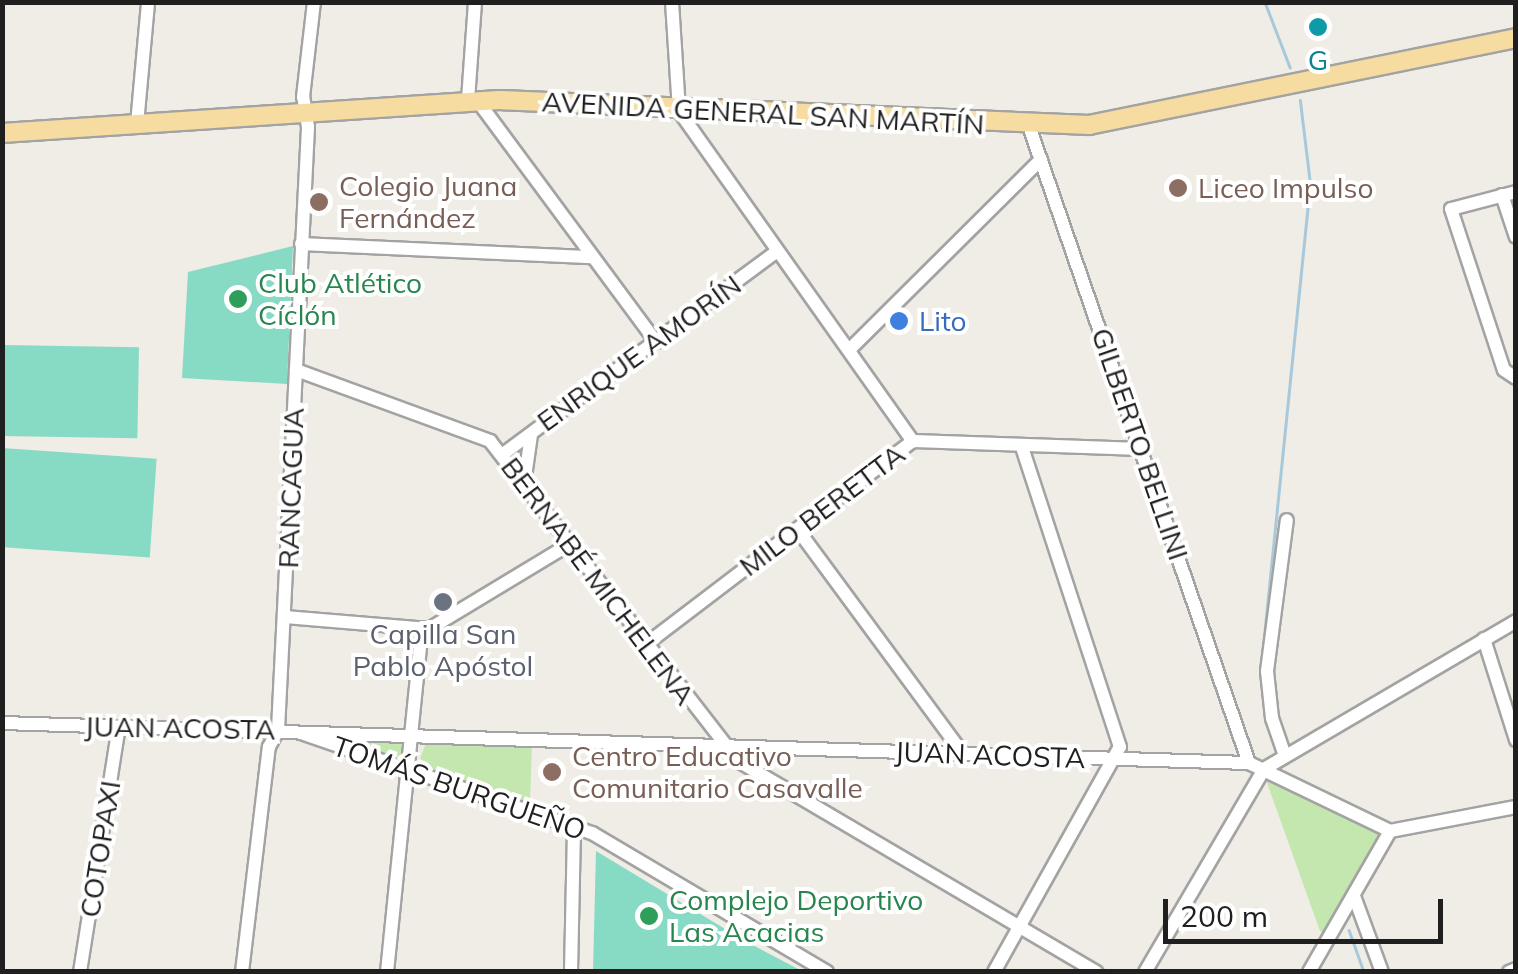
<!DOCTYPE html>
<html>
<head>
<meta charset="utf-8">
<style>
	body { margin:0 }
	#map { position:relative; width:1518px; height:974px; overflow:hidden; background:#efede5; font-family:Mulish,sans-serif }
	div>[style] { position:absolute }
	[style*='--x'] { left:calc(var(--x)*1px); top:calc(var(--y)*1px); width:calc(var(--w)*1px); rotate:calc(var(--a)*1deg) }
	.grass>* { inset:0; background:#c3e7ae }
	.pitch>* { inset:0; background:#87dac4; transform-origin:0 0 }
	.stream>* { height:2.5px; margin:-1.25px; padding:0 1.25px; transform-origin:1.25px; border-radius:1.25px; background:#a8c9db }
	.roads { filter:drop-shadow(2px 0 #a3a3a3) drop-shadow(-2px 0 #a3a3a3) drop-shadow(0 2px #a3a3a3) drop-shadow(0 -2px #a3a3a3) }
	.minor>* { height:12px; margin:-6px; padding:0 6px; transform-origin:6px; border-radius:6px; background:#fff }
	.major>* { height:18px; margin:-9px; padding:0 9px; transform-origin:9px; border-radius:9px; background:#f7dca2 }
	.dots>* { width:28px; height:28px; translate:-50% -50%; box-sizing:border-box; border:5px solid #fff; border-radius:50% }
	span { translate:-50% -50%; white-space:nowrap; text-align:center; line-height:1.15; -webkit-text-stroke:8px #fff; paint-order:stroke }
	.culture-label { font-size:28px; color:#0d838f }
	.street-label { font-size:28px; color:#1f1f1f }
	.education-label { font-size:28px; color:#785e54 }
	.left { translate:0 -50%; text-align:left }
	.leisure-label { font-size:28px; color:#27864d }
	.shop-label { font-size:28px; color:#366cbe }
	.worship-label { font-size:28px; color:#5b616d }
	.frame { position:absolute; inset:0; border:5px solid #1f1f1f; pointer-events:none }
	.scale { position:absolute; left:1163px; top:899px; width:280px; height:45px; box-sizing:border-box; border:5px solid #1f1f1f; border-top:0; padding-left:12px; font-size:30px; line-height:35px; white-space:nowrap; color:#1f1f1f; -webkit-text-stroke:8px #fff; paint-order:stroke }
</style>
</head>
<body>
<div id="map">
	<div class="grass">
		<div style="clip-path:polygon(343px 739px,400px 739px,404px 755px,396px 760px)"></div>
		<div style="clip-path:polygon(427px 741px,532px 744px,530px 803px,430px 770px,420px 758px)"></div>
		<div style="clip-path:polygon(1266px 780px,1380px 834px,1326px 934px,1320px 931px)"></div>
	</div>
	<div class="pitch">
		<div style="clip-path:polygon(293px 246px,287px 384px,182px 378px,188px 272px)"></div>
		<div style="left:3px;top:345px;width:136px;height:91px;rotate:1deg"></div>
		<div style="left:2px;top:448px;width:155px;height:99px;rotate:4deg"></div>
		<div style="clip-path:polygon(596px 851px,745px 941px,802px 971px,593px 971px)"></div>
	</div>
	<div class="stream">
		<div style="--x:1265;--y:2;--w:70;--a:69"></div>
		<div style="--x:1265;--y:711;--w:45;--a:-95.1"></div>
		<div style="--x:1261;--y:666;--w:484;--a:-84.2"></div>
		<div style="--x:1310;--y:184;--w:84;--a:-96.9"></div>
		<div style="--x:1349;--y:930;--w:45;--a:70.3"></div>
	</div>
	<div class="roads">
		<div class="minor">
			<div style="--x:672;--y:2;--w:109;--a:86.3"></div>
			<div style="--x:679;--y:111;--w:405;--a:54.7"></div>
			<div style="--x:468;--y:100;--w:98;--a:-85.9"></div>
			<div style="--x:477;--y:100;--w:301;--a:53.5"></div>
			<div style="--x:137;--y:124;--w:122;--a:-84.8"></div>
			<div style="--x:1029;--y:126;--w:674;--a:70.95"></div>
			<div style="--x:1516;--y:192;--w:67;--a:165.3"></div>
			<div style="--x:1451;--y:209;--w:169;--a:71.8"></div>
			<div style="--x:1504;--y:370;--w:14;--a:34"></div>
			<div style="--x:1502;--y:195;--w:44;--a:71.6"></div>
			<div style="--x:301;--y:244;--w:291;--a:2.6"></div>
			<div style="--x:850;--y:349;--w:269;--a:-44.8"></div>
			<div style="--x:296;--y:370;--w:207;--a:20.1"></div>
			<div style="--x:490;--y:441;--w:405;--a:52.2"></div>
			<div style="--x:738;--y:761;--w:416;--a:30.5"></div>
			<div style="--x:503;--y:454;--w:340;--a:-36.5"></div>
			<div style="--x:524;--y:484;--w:49;--a:-81.9"></div>
			<div style="--x:798;--y:530;--w:278;--a:53.6"></div>
			<div style="--x:285;--y:617;--w:144;--a:4.8"></div>
			<div style="--x:429;--y:629;--w:165;--a:-31.1"></div>
			<div style="--x:1484;--y:639;--w:106;--a:72.4"></div>
			<div style="--x:645;--y:645;--w:337;--a:-37.3"></div>
			<div style="--x:913;--y:441;--w:229;--a:2"></div>
			<div style="--x:2;--y:723;--w:1248;--a:1.84"></div>
			<div style="--x:1249;--y:763;--w:157;--a:25.7"></div>
			<div style="--x:1390;--y:831;--w:128;--a:-10.8"></div>
			<div style="--x:304;--y:734;--w:305;--a:19"></div>
			<div style="--x:592;--y:833;--w:273;--a:30.6"></div>
			<div style="--x:1284;--y:753;--w:37;--a:-109"></div>
			<div style="--x:1272;--y:718;--w:47;--a:-96.1"></div>
			<div style="--x:1267;--y:671;--w:152;--a:-82.5"></div>
			<div style="--x:1354;--y:896;--w:81;--a:69.8"></div>
			<div style="--x:80;--y:972;--w:248;--a:-81"></div>
			<div style="--x:242;--y:972;--w:227;--a:-83.2"></div>
			<div style="--x:269;--y:747;--w:19;--a:-62"></div>
			<div style="--x:278;--y:730;--w:604;--a:-87.15"></div>
			<div style="--x:308;--y:127;--w:30;--a:-99"></div>
			<div style="--x:303;--y:97;--w:96;--a:-83.4"></div>
			<div style="--x:387;--y:972;--w:345;--a:-84.2"></div>
			<div style="--x:571;--y:972;--w:146;--a:-88.8"></div>
			<div style="--x:994;--y:972;--w:258;--a:-60.8"></div>
			<div style="--x:1120;--y:747;--w:316;--a:-108.1"></div>
			<div style="--x:1145;--y:972;--w:235;--a:-59.6"></div>
			<div style="--x:1264;--y:769;--w:292;--a:-30.4"></div>
			<div style="--x:1309;--y:972;--w:163;--a:-60.1"></div>
			<div style="--x:1509;--y:972;--w:8;--a:-23"></div>
		</div>
		<div class="major">
			<div style="--x:2;--y:133;--w:498;--a:-3.8"></div>
			<div style="--x:499;--y:100;--w:591;--a:2.43"></div>
			<div style="--x:1089;--y:125;--w:436;--a:-11.5"></div>
		</div>
	</div>
	<div class="dots">
		<div style="left:1318px;top:27px;background:#0f9aa8"></div>
		<div style="left:1178px;top:188px;background:#8d6e63"></div>
		<div style="left:319px;top:202px;background:#8d6e63"></div>
		<div style="left:238px;top:299px;background:#2e9e5b"></div>
		<div style="left:899px;top:321px;background:#3f7fe0"></div>
		<div style="left:443px;top:602px;background:#6b7280"></div>
		<div style="left:552px;top:772px;background:#8d6e63"></div>
		<div style="left:649px;top:916px;background:#2e9e5b"></div>
	</div>
	<div class="culture-label">
		<span style="left:1318px;top:60px">G</span>
	</div>
	<div class="street-label">
		<span style="left:763px;top:113px;rotate:3deg">AVENIDA GENERAL SAN MARTÍN</span>
		<span style="left:639px;top:353px;rotate:-36deg">ENRIQUE AMORÍN</span>
		<span style="left:1140px;top:444px;rotate:71deg">GILBERTO BELLINI</span>
		<span style="left:291px;top:488px;rotate:-88deg">RANCAGUA</span>
		<span style="left:822px;top:510px;rotate:-37deg">MILO BERETTA</span>
		<span style="left:598px;top:581px;rotate:53deg">BERNABÉ MICHELENA</span>
		<span style="left:180px;top:728px;rotate:1deg">JUAN ACOSTA</span>
		<span style="left:990px;top:755px;rotate:2deg">JUAN ACOSTA</span>
		<span style="left:459px;top:788px;rotate:19deg">TOMÁS BURGUEÑO</span>
		<span style="left:100px;top:849px;rotate:-81deg">COTOPAXI</span>
	</div>
	<div class="education-label">
		<span class="left" style="left:339px;top:202px">Colegio Juana<br>Fernández</span>
		<span class="left" style="left:1198px;top:188px">Liceo Impulso</span>
		<span class="left" style="left:572px;top:772px">Centro Educativo<br>Comunitario Casavalle</span>
	</div>
	<div class="leisure-label">
		<span class="left" style="left:258px;top:299px">Club Atlético<br>Cíclón</span>
		<span class="left" style="left:669px;top:916px">Complejo Deportivo<br>Las Acacias</span>
	</div>
	<div class="shop-label">
		<span class="left" style="left:919px;top:321px">Lito</span>
	</div>
	<div class="worship-label">
		<span style="left:443px;top:650px">Capilla San<br>Pablo Apóstol</span>
	</div>
	<div class="frame"></div>
	<div class="scale">200 m</div>
</div>
</body>
</html>
